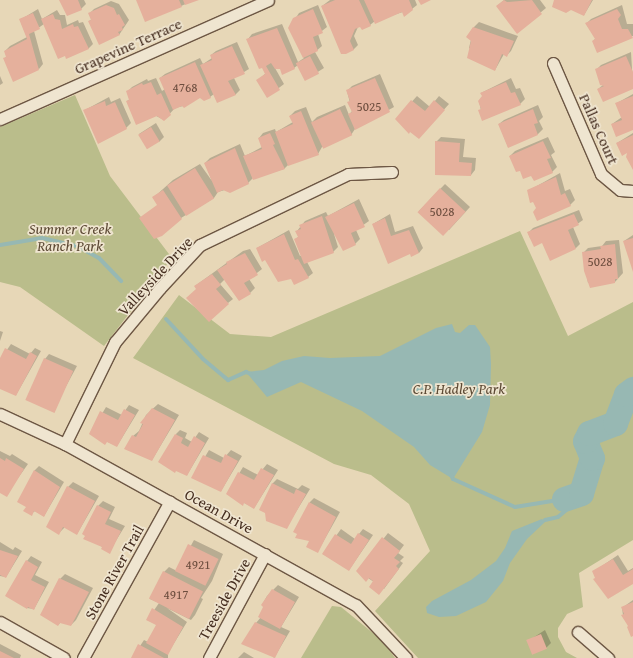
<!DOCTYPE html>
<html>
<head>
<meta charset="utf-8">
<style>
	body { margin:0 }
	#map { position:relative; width:633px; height:658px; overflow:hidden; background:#e7d7b7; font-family:"Gentium Book Plus",serif }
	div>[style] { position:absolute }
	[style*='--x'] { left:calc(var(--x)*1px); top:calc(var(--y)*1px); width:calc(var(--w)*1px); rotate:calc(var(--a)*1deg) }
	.green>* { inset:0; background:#babd8b }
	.water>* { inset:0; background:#97b8b3 }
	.shadow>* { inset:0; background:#0003 }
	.stream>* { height:4px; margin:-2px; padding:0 2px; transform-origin:2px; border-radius:2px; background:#97b8b3 }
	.river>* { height:25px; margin:-12.5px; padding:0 12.5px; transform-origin:12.5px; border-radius:12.5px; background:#97b8b3 }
	.building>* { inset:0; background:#e5b09c; transform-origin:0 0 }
	.roads { filter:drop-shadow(1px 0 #6d5744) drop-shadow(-1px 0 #6d5744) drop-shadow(0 1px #6d5744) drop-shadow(0 -1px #6d5744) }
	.minor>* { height:11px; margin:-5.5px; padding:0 5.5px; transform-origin:5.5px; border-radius:5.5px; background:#efe5d0 }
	span { translate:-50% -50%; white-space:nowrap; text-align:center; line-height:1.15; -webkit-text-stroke:3.5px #efe5d0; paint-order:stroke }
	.number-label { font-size:13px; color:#6c4d3e }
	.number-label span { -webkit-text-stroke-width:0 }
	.street-label { font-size:15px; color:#442c1e }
	.park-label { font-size:15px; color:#5c4934; font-style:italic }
</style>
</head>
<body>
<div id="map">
	<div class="green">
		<div style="clip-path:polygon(75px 95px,110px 176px,172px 258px,104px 346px,20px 287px,0 282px,0 127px)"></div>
		<div style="clip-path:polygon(520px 231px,568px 336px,633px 302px,633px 540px,579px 573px,583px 607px,567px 614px,558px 628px,558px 637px,566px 652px,577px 658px,418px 658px,375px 611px,430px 551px,409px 504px,371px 475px,334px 464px,133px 358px,179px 295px,230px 334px,271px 337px)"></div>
		<div style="clip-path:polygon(332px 606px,341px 607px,384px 642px,395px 658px,301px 658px)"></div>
	</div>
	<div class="water">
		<div style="clip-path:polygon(452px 324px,455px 332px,460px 333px,469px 325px,475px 325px,490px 347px,491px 364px,490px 405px,482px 432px,453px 479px,430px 465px,414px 447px,362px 411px,301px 382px,267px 397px,246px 372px,264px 370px,282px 361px,304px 356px,330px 358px,380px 356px,436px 328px)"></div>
		<div style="clip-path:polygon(542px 519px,545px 522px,527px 539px,510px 563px,503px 581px,486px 602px,456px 616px,439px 617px,427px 613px,426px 607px,432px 601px,471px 580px,496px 561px,505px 548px,512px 531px)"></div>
	</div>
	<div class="shadow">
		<div style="clip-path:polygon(60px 0,84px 0,86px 4px,81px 9px)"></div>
		<div style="clip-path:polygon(137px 0,195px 0,181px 6px)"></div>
		<div style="clip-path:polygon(330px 0,415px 0,417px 5px,412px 9px,375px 21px,370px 25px,358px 27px,354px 36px,358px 45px,353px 50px,322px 6px)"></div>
		<div style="clip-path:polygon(504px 0,540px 0,546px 8px,517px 32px,497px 6px)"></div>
		<div style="clip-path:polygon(556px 0,593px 0,584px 15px)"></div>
		<div style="clip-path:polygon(111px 1px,119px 4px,129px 20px,119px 35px,89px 21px,92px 19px,89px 14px,94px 9px)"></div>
		<div style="clip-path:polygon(318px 5px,327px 27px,318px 34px,322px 46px,315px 52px,324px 68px,305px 80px,298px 65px,294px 68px,275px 68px,284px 84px,267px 97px,258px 80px,266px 73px,248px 39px,252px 34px,282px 24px,298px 62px,304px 58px,289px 28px,299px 13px)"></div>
		<div style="clip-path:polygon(622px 5px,627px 24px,633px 24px,633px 36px,593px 41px,596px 38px,586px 24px,591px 19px)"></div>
		<div style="clip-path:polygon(38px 9px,42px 19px,57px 10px,60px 15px,65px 15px,67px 25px,78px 20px,79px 23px,83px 22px,93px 44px,88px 49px,44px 24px,34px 31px,43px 64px,39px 69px,4px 59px,7px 56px,5px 51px,10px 46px,27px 37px,20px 20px)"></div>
		<div style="clip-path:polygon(479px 22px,518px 36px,511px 51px,507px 55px,504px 54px,495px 70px,469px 48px,474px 27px)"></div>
		<div style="clip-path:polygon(237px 42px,249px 69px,234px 78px,240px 90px,235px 95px,214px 94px,210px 97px,200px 97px,187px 105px,175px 108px,164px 120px,127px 101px,130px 99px,127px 92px,132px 87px,147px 79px,148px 81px,156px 78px,162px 91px,165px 89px,160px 78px,165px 74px,200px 58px,203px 64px,212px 58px,211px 55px,216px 51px)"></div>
		<div style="clip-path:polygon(631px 52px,633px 86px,598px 89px,603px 85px,596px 70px,601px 65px)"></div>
		<div style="clip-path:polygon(380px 74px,394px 107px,355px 129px,351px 135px,322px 147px,318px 154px,289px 164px,284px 169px,253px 178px,248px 183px,218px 192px,214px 198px,181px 218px,158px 204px,153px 198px,173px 180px,200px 164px,212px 181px,205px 163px,210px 158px,240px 144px,245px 156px,262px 147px,259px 138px,263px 133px,275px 129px,276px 132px,293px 122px,290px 116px,295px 111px,306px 107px,312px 122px,317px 117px,345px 105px,349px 115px,352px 111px,347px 91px,352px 86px)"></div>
		<div style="clip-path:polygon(0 76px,3px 83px,0 85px)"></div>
		<div style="clip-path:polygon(511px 78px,516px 89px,520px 88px,525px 99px,520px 104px,483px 120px,479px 101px,483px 97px,481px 93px)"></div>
		<div style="clip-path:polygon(633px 94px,633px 129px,612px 124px,622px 117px,617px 103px)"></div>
		<div style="clip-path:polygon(417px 96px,430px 107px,439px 96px,449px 104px,423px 133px,396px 119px)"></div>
		<div style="clip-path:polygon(109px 97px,111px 102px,120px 98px,131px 123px,126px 128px,85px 110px)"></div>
		<div style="clip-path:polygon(538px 105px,543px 117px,539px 121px,543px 129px,538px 134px,508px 147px,499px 124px,504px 120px)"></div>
		<div style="clip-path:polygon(156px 123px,164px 137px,159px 142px,139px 134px)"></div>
		<div style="clip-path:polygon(633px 133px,633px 168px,629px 151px,617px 143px)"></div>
		<div style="clip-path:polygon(441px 137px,465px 139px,463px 157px,476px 158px,475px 170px,471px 175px,436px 142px)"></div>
		<div style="clip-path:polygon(548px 137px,555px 152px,551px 155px,557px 167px,552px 172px,532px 174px,520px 170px,510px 156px,515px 151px)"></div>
		<div style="clip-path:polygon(560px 173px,565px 191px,570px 189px,575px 200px,570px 205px,537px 208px,528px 191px)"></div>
		<div style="clip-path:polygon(445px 184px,470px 207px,449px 230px,419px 211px)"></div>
		<div style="clip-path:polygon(359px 199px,369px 221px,356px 230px,360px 239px,355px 244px,334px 234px,338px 247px,333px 252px,307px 262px,313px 273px,308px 277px,292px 277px,265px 259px,257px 248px,289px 230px,300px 256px,302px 255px,295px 240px,299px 236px,297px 231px,305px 221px,326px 212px,328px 216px)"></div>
		<div style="clip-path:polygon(579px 210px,583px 220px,573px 227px,580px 244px,576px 248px,530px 238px,528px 233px,533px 228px)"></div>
		<div style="clip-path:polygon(390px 214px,395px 232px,413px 226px,423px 248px,419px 253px,410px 252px,373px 224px)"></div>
		<div style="clip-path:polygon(633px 235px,633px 266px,624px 241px)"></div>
		<div style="clip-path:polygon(619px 240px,623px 273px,615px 282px,591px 287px,591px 282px,588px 283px,583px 253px,588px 248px,602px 246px,606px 241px)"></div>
		<div style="clip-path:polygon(250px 249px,262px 269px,249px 279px,255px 288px,250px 293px,225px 279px,220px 284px,233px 299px,228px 303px,195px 286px,243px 251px)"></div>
		<div style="clip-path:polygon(0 331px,3px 332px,0 341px)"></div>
		<div style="clip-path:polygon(11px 344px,30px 354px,35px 348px,41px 351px,16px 395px,0 386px,0 360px)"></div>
		<div style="clip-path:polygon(49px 354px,77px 366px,52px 412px,45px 359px)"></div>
		<div style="clip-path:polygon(158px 404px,179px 415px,152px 460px,126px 449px,133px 436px,139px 431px,146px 415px)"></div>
		<div style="clip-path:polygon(129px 405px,139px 410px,117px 446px,90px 434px,106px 407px,122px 415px)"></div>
		<div style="clip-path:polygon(180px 430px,187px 433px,185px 438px,192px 442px,199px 432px,209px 438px,187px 475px,176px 434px)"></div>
		<div style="clip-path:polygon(209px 450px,224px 458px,231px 450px,242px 456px,221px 491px,193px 477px)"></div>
		<div style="clip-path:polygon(0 451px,10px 456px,12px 454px,28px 464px,6px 495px,0 492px)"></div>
		<div style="clip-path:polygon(267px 464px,278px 470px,254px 508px,227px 494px,243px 467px,258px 475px)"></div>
		<div style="clip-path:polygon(39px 466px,64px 482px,44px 516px,35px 511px,31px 514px,27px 506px,34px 471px)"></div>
		<div style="clip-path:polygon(277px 479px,298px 489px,302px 485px,310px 489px,286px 528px,272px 484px)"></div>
		<div style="clip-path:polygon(73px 482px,99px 496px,77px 534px,65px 527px,59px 533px,68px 487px)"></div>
		<div style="clip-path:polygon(314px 498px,340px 512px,318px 551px,310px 541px,310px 502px)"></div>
		<div style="clip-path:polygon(103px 501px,115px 507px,109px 519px,125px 526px,109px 552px,86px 535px,98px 506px)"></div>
		<div style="clip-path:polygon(341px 529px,355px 539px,363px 529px,373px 535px,349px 570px,323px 554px)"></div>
		<div style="clip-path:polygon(388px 533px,404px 545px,398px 553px,404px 557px,400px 561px,403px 563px,384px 589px,358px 571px)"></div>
		<div style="clip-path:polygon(194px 540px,223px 554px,212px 581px,201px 598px,203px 599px,195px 615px,191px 620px,167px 608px,187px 622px,168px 653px,168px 658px,132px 658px,144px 640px,148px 642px,157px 625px,148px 619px,159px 603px,150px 599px,164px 572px,169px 567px,177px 571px)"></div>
		<div style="clip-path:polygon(0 542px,13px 550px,15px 547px,22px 551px,6px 577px,0 576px)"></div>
		<div style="clip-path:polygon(618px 555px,628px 571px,633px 568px,633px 583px,596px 577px,593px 572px)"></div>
		<div style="clip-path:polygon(31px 556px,42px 562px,35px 575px,49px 582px,34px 609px,27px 608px,27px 561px)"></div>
		<div style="clip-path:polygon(65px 574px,93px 588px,76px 620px,71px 625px,61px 622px,58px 625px,60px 579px)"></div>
		<div style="clip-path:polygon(278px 585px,299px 597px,281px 627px,290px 631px,274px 658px,256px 623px,261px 617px,265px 606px,262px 605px,267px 596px)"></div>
		<div style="clip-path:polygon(633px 600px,633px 635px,623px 615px,622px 608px)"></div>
		<div style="clip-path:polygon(545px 630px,551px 643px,546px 648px,528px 641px)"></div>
		<div style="clip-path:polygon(0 644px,21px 655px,20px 658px,0 658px)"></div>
		<div style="clip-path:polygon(244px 652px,254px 658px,238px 658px)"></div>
	</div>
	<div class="stream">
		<div style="--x:0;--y:245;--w:43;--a:-9.5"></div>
		<div style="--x:42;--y:238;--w:36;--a:13"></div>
		<div style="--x:77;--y:246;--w:25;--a:29"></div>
		<div style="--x:99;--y:258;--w:32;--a:46"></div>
		<div style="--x:166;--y:319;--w:54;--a:47.2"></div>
		<div style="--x:203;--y:359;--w:33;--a:40"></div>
		<div style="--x:228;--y:380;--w:20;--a:-24"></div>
		<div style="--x:246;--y:372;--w:5;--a:22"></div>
		<div style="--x:451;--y:475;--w:4;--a:63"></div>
		<div style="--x:453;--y:479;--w:68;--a:24.3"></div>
		<div style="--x:515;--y:507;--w:50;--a:-9.3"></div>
		<div style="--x:545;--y:520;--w:13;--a:-13"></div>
		<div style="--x:558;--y:517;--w:16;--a:-40"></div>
		<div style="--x:570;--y:507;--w:9;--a:-77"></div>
	</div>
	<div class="river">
		<div style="--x:564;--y:499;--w:18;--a:-19"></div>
		<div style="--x:581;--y:493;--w:37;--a:-73"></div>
		<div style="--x:592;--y:458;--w:18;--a:-112"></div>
		<div style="--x:585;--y:441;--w:9;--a:-63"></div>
		<div style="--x:589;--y:433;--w:28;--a:-21"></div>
		<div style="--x:615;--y:423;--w:31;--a:-69"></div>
		<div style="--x:626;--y:394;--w:9;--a:-36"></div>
	</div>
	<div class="building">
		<div style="clip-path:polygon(59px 0,78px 0,82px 10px,67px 16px)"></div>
		<div style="clip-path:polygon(136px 0,179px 0,182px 7px,145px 22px)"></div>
		<div style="clip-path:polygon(183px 0,199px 0,185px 5px)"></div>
		<div style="clip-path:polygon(335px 0,359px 0,371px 26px,362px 30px,360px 27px,355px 29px,350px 41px,354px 50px,346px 54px,341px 54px,321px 6px)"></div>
		<div style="clip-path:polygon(364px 0,409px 0,413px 10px,404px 17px,402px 12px,375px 24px)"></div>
		<div style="clip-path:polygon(418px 0,431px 0,421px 5px)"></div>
		<div style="clip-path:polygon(504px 0,507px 2px,532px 0,542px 14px,517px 34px,496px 6px)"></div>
		<div style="clip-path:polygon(554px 0,592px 0,584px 16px,571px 10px,566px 13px,552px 7px)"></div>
		<div style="clip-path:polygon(106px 5px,114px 8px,117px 15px,119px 14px,125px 25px,122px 27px,123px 30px,118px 32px,120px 35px,99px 45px,88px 21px,91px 20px,88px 13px)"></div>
		<div style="clip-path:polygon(313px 9px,323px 33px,313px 37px,318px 51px,303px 58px,288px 28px,293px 18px)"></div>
		<div style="clip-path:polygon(617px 9px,621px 15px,618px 19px,622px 29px,628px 29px,633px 38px,597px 53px,592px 41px,595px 39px,585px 23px)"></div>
		<div style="clip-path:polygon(33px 13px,40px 29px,29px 34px,39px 70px,13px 82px,3px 58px,6px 57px,4px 51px,27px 39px,19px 19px)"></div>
		<div style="clip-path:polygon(53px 14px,55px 19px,60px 20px,62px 29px,73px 24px,74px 27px,78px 26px,89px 49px,66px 59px,65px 56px,58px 59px,41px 19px)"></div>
		<div style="clip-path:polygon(473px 27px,514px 41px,507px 57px,502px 54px,495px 71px,467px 58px,471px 41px,466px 37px)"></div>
		<div style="clip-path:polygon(277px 28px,295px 69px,282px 75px,280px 69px,275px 69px,271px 63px,266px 66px,280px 90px,267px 98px,256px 80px,265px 74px,262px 68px,259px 69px,246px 39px)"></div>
		<div style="clip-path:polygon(232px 46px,245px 74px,228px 81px,236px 95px,217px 103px,200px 65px,212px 60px,210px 55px)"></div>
		<div style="left:310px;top:56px;width:20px;height:16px;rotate:63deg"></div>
		<div style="clip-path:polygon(626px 56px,633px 72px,633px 89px,603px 102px,597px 89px,604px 86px,600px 85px,595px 69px)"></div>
		<div style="clip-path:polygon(195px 62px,211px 98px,204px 101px,200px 98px,184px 108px,182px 106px,173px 110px,159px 78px)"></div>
		<div style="clip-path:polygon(375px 78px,390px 112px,355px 130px,348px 114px,352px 112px,347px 102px,350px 101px,346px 90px)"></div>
		<div style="clip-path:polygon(151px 82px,157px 95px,161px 93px,171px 115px,164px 121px,157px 116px,136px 125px,126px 101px,129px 100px,126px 91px,142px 83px,143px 85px)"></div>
		<div style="clip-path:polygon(506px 82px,511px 93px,515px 92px,521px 105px,482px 121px,478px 110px,481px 109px,478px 101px,482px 96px,480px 93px)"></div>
		<div style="clip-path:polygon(633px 96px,633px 130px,616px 137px,611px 124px,622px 120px,615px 103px)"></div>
		<div style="clip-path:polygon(411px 100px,425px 111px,434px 100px,445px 110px,419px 139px,410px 132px,409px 134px,395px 119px)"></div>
		<div style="clip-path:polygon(105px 101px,106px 106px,115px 102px,127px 129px,98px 144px,83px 110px)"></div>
		<div style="left:340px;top:109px;width:29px;height:32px;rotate:65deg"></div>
		<div style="clip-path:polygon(533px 109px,538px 123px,534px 124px,538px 135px,508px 148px,498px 124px)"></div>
		<div style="clip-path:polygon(301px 111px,319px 155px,288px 166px,275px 132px,293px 124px,289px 116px)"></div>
		<div style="left:151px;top:127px;width:17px;height:15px;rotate:59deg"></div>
		<div style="clip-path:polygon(270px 133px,275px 144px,273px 145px,285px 169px,253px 180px,243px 156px,262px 149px,258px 138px)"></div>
		<div style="clip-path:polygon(633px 135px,633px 170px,626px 157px,627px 153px,622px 156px,616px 143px)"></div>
		<div style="clip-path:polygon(435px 141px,460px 143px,459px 162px,472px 163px,471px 176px,435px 175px)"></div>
		<div style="clip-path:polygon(543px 141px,551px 158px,547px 159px,553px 173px,534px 181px,531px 176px,523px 179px,520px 171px,516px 172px,509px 156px)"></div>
		<div style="clip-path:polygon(235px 148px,249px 184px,230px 193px,223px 190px,217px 193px,204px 163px)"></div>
		<div style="left:195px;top:168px;width:36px;height:33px;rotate:58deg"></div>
		<div style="clip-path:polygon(556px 177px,561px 195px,565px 193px,571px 206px,537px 221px,533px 212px,536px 208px,533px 202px,530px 203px,527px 190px)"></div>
		<div style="left:440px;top:188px;width:35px;height:33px;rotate:43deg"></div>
		<div style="clip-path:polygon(163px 190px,182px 219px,162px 236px,154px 239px,139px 218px,157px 205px,152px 197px)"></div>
		<div style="clip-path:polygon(354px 203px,365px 227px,351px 233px,356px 245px,343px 251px,325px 217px)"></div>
		<div style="clip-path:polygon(574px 214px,579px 225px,568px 230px,576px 249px,550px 261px,542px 243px,534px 247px,527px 232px)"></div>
		<div style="clip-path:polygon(322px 216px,334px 253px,304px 264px,294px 239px,298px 237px,295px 231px,301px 229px,299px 225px)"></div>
		<div style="clip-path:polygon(385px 218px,391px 236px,409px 230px,419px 253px,411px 257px,410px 254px,388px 264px,372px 224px)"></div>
		<div style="clip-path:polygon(284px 234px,295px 260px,298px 259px,309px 278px,294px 285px,291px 279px,278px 282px,265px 260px,262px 262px,256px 248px)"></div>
		<div style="clip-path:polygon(633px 238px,633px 272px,623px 241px)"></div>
		<div style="clip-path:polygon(615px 244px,618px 279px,615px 279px,615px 283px,590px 288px,584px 271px,582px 252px,601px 249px,600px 246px)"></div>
		<div style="clip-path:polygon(245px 253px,258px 275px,244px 283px,251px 294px,239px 301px,217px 270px,227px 264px,226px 262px)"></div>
		<div style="clip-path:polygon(212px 274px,221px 285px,216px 289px,229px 304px,209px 322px,186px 298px,196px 289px,194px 286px)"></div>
		<div style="clip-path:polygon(5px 348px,26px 359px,30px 352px,37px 356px,16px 396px,0 389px,0 358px)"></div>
		<div style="left:44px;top:358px;width:32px;height:46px;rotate:24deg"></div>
		<div style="clip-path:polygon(152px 408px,175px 420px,152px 461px,124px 449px,132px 435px,136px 437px,143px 424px,140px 423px)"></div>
		<div style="clip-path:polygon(124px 409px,135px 415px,117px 447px,107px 442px,105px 445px,89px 434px,100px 411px,118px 420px)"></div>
		<div style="clip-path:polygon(175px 434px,183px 438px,181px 443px,188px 447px,194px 436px,205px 443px,187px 476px,176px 471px,175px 473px,158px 462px)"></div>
		<div style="clip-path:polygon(225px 454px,238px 461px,221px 492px,191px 478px,203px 455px,221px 463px)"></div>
		<div style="clip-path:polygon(0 458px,5px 461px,6px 458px,24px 469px,7px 497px,0 493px)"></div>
		<div style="clip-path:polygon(261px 468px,274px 475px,254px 509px,244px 503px,243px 506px,226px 494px,238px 472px,254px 480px)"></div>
		<div style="clip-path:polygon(34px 470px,60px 487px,44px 517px,34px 511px,32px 516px,23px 511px,26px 507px,17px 502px)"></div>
		<div style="clip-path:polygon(272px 483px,294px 494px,296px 489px,306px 494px,287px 529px,266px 521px,265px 513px,259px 510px)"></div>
		<div style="clip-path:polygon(67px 486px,95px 501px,77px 535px,63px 527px,59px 535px,46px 527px)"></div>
		<div style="clip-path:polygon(309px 502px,336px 517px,318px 553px,306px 547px,309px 541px,295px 538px,297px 534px,293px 532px)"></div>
		<div style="clip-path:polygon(97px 505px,111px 512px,105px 524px,121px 531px,110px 554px,101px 549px,102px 547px,83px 539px,85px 536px,82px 534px)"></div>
		<div style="clip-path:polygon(358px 533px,369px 540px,349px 571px,322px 554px,335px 534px,351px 544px)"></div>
		<div style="clip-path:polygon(382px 537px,400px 551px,394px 558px,400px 562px,396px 566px,399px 569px,379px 595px,369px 587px,373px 581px,369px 578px,366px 582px,356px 571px)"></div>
		<div style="left:188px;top:544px;width:34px;height:30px;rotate:26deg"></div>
		<div style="clip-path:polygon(0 550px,18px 556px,6px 578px,0 575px)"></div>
		<div style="clip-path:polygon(613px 559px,623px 575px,633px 569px,633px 584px,608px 599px,593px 579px,595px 578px,592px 571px)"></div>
		<div style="clip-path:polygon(26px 560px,38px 567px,31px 580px,45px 587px,34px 610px,28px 607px,27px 609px,5px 596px)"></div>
		<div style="left:163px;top:571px;width:45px;height:31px;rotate:27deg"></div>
		<div style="clip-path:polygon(59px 578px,89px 592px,71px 626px,60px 623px,58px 626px,40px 615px)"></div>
		<div style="clip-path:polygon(272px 589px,295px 602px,280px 629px,258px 617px,263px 607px,261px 605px)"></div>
		<div style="clip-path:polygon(633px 602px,633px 636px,631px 637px,627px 627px,628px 626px,621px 615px,624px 614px,621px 607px)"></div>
		<div style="clip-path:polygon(152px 608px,183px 627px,168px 655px,146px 643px,156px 625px,146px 620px)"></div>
		<div style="clip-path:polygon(255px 622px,286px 636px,275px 658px,241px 644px)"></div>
		<div style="left:541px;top:634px;width:16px;height:16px;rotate:68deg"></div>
		<div style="clip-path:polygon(138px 644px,164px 658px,131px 658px)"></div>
		<div style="clip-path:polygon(0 651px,14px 658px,0 658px)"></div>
	</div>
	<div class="roads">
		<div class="minor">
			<div style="--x:553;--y:63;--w:121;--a:66.6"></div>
			<div style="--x:601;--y:174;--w:25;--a:40"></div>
			<div style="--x:620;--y:190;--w:13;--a:4"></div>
			<div style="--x:0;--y:119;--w:293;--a:-23.9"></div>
			<div style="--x:0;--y:414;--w:72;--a:24.8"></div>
			<div style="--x:65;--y:444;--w:333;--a:29"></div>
			<div style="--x:356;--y:605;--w:73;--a:46.7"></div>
			<div style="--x:65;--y:444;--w:114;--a:-63.9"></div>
			<div style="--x:115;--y:342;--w:70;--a:-50.2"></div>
			<div style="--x:160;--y:288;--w:59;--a:-47.1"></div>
			<div style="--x:200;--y:245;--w:164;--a:-25.6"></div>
			<div style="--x:348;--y:174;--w:44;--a:-2.6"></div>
			<div style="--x:0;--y:622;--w:73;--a:29.4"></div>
			<div style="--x:578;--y:632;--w:40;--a:41"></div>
			<div style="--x:83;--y:658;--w:179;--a:-61"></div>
			<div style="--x:209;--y:658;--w:118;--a:-61.7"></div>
		</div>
	</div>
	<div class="number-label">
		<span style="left:185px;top:88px">4768</span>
		<span style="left:369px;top:107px">5025</span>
		<span style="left:442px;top:212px">5028</span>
		<span style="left:600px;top:262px">5028</span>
		<span style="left:198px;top:565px">4921</span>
		<span style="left:176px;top:595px">4917</span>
	</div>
	<div class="street-label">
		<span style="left:128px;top:46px;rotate:-24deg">Grapevine Terrace</span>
		<span style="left:599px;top:129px;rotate:66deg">Pallas Court</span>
		<span style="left:155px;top:276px;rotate:-47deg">Valleyside Drive</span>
		<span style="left:219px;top:511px;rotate:29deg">Ocean Drive</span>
		<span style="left:114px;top:572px;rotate:-61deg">Stone River Trail</span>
		<span style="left:224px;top:599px;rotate:-61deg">Treeside Drive</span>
	</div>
	<div class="park-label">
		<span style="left:70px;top:237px">Summer Creek<br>Ranch Park</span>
		<span style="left:459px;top:389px">C.P. Hadley Park</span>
	</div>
</div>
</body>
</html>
